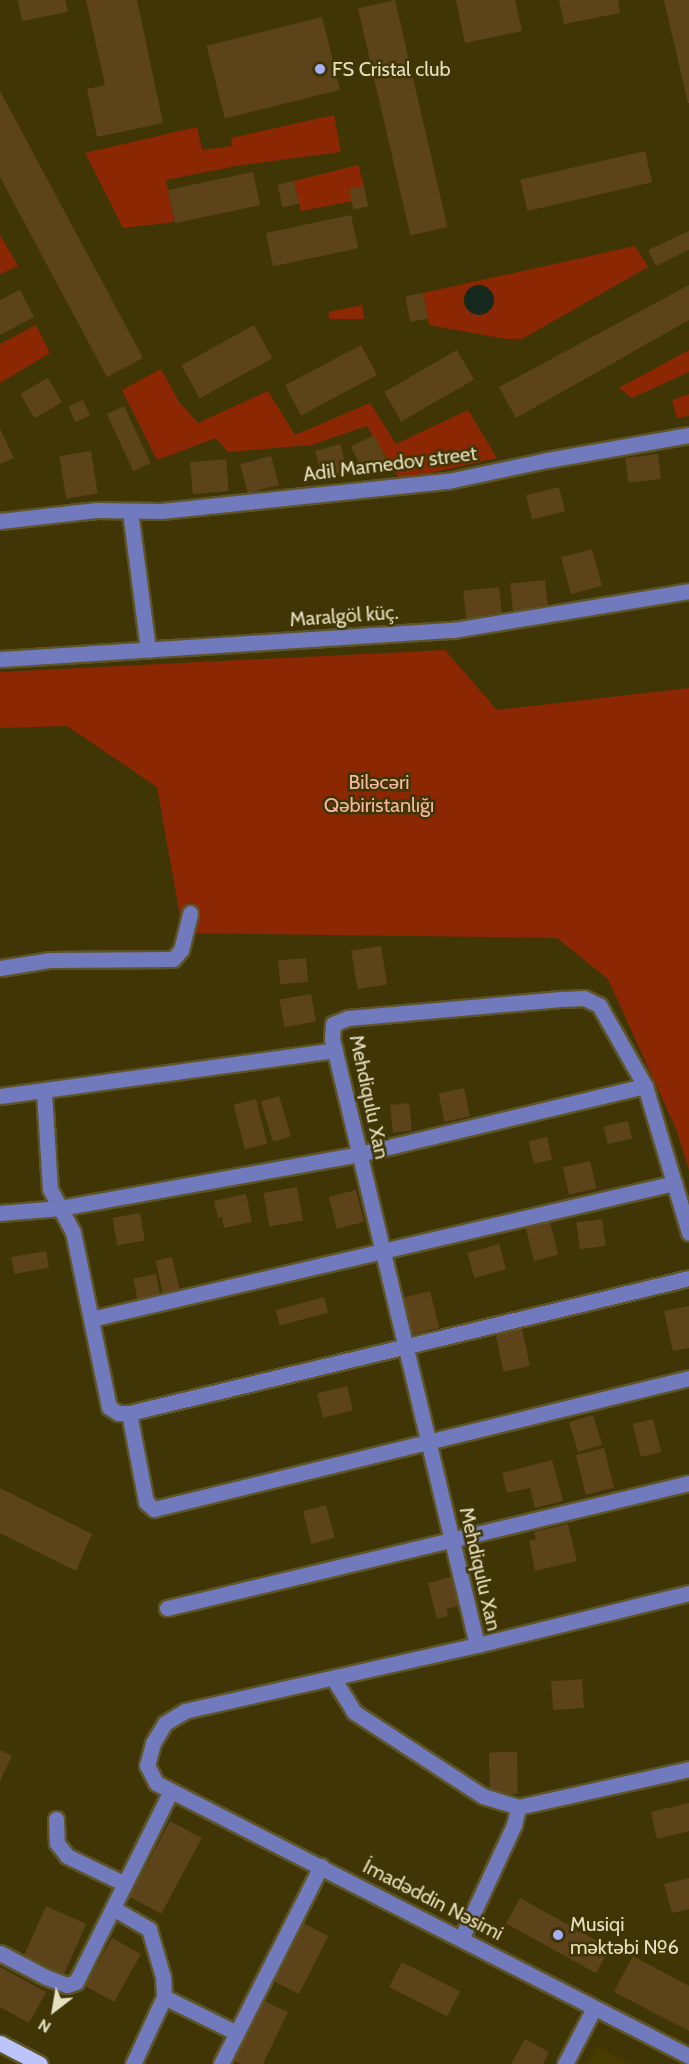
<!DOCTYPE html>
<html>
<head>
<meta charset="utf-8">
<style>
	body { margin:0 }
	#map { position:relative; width:689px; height:2064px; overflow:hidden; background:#403605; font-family:Cabin,sans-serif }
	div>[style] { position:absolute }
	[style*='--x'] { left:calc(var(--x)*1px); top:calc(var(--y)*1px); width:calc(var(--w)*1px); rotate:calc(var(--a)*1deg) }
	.built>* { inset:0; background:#473b00 }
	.green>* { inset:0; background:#8c2703 }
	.water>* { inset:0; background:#16291e }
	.round { border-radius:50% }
	.building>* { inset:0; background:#5c431a; transform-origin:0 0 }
	.roads { filter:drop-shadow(2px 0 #5e5427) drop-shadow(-2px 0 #5e5427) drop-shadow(0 2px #5e5427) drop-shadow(0 -2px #5e5427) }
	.minor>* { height:15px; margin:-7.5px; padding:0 7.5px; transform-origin:7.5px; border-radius:7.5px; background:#707abc }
	.major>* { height:15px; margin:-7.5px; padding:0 7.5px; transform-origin:7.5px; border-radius:7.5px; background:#bbc5fb }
	.dots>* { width:16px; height:16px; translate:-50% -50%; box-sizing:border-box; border:3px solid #403605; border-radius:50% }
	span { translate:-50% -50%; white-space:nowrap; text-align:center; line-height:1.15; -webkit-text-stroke:5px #403605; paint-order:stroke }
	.poi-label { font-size:20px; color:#e6dfc1 }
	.left { translate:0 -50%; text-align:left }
	.street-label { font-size:20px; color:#e6dfc1 }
	.park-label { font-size:20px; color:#f5b6a4 }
	.north { position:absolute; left:24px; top:1980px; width:60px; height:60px; -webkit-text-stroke:4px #403605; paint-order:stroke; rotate:211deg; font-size:16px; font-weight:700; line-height:24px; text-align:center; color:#e6dfc1 }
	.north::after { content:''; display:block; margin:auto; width:21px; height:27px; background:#e6dfc1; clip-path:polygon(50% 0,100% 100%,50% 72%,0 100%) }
</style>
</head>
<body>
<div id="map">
	<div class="built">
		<div style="clip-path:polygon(597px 2047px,631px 2064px,588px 2064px)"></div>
	</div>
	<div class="green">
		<div style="clip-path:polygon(334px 115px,341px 152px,236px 166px,166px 180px,174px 222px,123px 228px,85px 153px,197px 127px,202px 150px,232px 146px,231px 138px)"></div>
		<div style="clip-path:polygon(358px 165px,364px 186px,350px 190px,353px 201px,301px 211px,294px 181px)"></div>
		<div style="clip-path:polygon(0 235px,18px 266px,0 274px)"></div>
		<div style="clip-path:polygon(635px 246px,648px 267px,522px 339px,506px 339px,429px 325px,423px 293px)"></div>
		<div style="clip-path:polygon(362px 305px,364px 319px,330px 319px,328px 312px)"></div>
		<div style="clip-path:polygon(36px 325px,50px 353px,0 383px,0 344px)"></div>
		<div style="clip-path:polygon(689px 350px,689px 372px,632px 398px,619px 388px)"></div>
		<div style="clip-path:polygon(161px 369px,179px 402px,198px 423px,268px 391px,295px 435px,370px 403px,396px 444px,468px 410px,497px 458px,400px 480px,367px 426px,311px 445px,228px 452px,216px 438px,157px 460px,122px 390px)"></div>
		<div style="clip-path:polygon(689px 394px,689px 416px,677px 418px,672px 400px)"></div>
		<div style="clip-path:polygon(445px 650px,497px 710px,689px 688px,689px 1170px,676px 1129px,608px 979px,557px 938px,183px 933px,157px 787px,67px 726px,0 728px,0 672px)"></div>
	</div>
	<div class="water">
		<div class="round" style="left:464px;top:285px;width:30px;height:30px"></div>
	</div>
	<div class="building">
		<div style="clip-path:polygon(18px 0,65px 0,68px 12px,22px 21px)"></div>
		<div style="clip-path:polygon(86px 0,137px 0,163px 123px,97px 137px,87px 89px,105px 85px)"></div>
		<div style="left:395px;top:0;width:233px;height:38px;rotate:77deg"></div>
		<div style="clip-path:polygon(456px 0,515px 0,522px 31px,465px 43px)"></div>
		<div style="clip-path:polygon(559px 0,618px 0,620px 13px,564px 24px)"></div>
		<div style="clip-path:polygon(664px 0,689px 0,689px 103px,688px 103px)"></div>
		<div style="left:322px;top:17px;width:75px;height:119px;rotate:76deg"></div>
		<div style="clip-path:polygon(0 91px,143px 358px,107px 377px,0 177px)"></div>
		<div style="left:645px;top:151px;width:32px;height:128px;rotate:77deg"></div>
		<div style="left:253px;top:172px;width:34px;height:87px;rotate:78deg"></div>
		<div style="left:294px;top:181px;width:23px;height:17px;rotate:77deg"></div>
		<div style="left:364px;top:186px;width:21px;height:15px;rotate:79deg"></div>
		<div style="left:351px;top:215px;width:34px;height:87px;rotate:78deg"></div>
		<div style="clip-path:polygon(689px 231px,689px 250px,656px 266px,648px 250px)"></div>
		<div style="clip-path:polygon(689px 285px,689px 320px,516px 418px,499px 387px)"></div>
		<div style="clip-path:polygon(20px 290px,34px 317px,0 335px,0 300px)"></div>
		<div style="left:423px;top:293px;width:26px;height:18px;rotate:79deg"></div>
		<div style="left:254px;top:325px;width:38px;height:83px;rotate:61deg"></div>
		<div style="left:361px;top:345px;width:34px;height:86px;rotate:62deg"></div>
		<div style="left:457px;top:350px;width:34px;height:84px;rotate:60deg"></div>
		<div style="left:48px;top:378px;width:28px;height:32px;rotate:60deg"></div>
		<div style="left:83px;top:400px;width:17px;height:16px;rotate:66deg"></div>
		<div style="left:124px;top:406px;width:63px;height:19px;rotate:65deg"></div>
		<div style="clip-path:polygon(0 429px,14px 458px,0 464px)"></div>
		<div style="left:374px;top:435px;width:30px;height:26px;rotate:63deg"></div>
		<div style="left:340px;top:444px;width:29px;height:26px;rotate:74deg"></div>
		<div style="left:91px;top:451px;width:43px;height:32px;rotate:81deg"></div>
		<div style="left:658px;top:454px;width:25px;height:33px;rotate:83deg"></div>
		<div style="left:271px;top:456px;width:30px;height:32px;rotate:75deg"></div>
		<div style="left:226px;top:459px;width:32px;height:36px;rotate:85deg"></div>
		<div style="left:559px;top:487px;width:25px;height:34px;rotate:76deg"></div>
		<div style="left:592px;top:549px;width:38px;height:32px;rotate:75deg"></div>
		<div style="left:545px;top:580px;width:28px;height:35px;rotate:84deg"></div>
		<div style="left:499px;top:587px;width:29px;height:36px;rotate:84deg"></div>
		<div style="left:381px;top:946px;width:39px;height:30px;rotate:81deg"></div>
		<div style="left:306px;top:958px;width:24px;height:28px;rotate:85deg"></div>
		<div style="left:311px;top:994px;width:28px;height:32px;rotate:80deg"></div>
		<div style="left:464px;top:1088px;width:29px;height:26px;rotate:78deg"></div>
		<div style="left:279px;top:1096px;width:42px;height:19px;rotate:73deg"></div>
		<div style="left:256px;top:1099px;width:46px;height:23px;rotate:76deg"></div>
		<div style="left:409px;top:1103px;width:28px;height:19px;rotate:84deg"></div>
		<div style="left:628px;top:1121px;width:18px;height:25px;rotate:77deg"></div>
		<div style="left:547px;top:1137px;width:23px;height:19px;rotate:77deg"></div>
		<div style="left:590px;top:1161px;width:28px;height:28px;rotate:77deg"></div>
		<div style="left:297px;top:1187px;width:34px;height:34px;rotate:80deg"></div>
		<div style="left:356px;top:1190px;width:33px;height:28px;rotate:76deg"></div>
		<div style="clip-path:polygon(246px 1194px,252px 1222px,224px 1228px,222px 1217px,218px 1218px,214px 1201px)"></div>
		<div style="left:140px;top:1213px;width:28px;height:28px;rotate:80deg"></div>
		<div style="left:549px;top:1218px;width:38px;height:25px;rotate:76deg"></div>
		<div style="left:602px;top:1219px;width:27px;height:26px;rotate:82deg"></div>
		<div style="left:499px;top:1244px;width:26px;height:33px;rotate:74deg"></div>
		<div style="left:46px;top:1251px;width:17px;height:35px;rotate:80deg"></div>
		<div style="left:172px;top:1257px;width:36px;height:17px;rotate:77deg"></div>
		<div style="left:156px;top:1274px;width:26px;height:23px;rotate:79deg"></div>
		<div style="left:430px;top:1291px;width:38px;height:32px;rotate:76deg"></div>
		<div style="left:324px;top:1297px;width:16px;height:50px;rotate:75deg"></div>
		<div style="clip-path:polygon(689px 1306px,689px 1348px,673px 1351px,664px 1311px)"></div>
		<div style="left:521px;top:1324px;width:43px;height:27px;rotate:78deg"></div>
		<div style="left:347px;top:1386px;width:25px;height:31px;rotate:76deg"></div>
		<div style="left:593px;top:1415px;width:31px;height:25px;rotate:73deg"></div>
		<div style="left:653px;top:1419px;width:34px;height:21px;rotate:76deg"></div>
		<div style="left:604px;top:1448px;width:41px;height:29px;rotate:76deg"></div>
		<div style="clip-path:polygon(552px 1460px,563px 1501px,535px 1508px,530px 1488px,507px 1493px,502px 1473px)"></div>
		<div style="clip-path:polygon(0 1488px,92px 1534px,76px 1571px,0 1533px)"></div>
		<div style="left:326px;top:1505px;width:34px;height:24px;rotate:75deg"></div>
		<div style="clip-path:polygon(568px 1524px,577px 1561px,535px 1571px,529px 1541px,536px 1539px,534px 1532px)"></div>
		<div style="clip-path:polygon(455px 1576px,462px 1605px,446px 1609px,448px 1616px,437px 1619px,428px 1583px)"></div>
		<div style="left:582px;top:1679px;width:29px;height:31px;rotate:86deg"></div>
		<div style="clip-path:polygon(0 1750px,12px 1756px,0 1781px)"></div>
		<div style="left:517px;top:1752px;width:42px;height:28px;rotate:89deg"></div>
		<div style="clip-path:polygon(689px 1803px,689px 1831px,657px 1839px,651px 1812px)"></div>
		<div style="left:170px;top:1821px;width:36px;height:86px;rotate:28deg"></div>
		<div style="clip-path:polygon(689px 1878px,689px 1909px,672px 1913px,664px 1884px)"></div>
		<div style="left:520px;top:1898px;width:103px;height:29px;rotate:29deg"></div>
		<div style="left:46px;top:1906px;width:44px;height:55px;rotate:24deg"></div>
		<div style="left:299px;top:1921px;width:33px;height:65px;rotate:27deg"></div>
		<div style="left:112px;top:1938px;width:33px;height:55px;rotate:29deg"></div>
		<div style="clip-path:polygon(633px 1956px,689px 1986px,689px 2031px,614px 1992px)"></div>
		<div style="left:402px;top:1962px;width:65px;height:28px;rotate:27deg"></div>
		<div style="clip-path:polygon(0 1967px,46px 1992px,29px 2023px,0 2007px)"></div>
		<div style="clip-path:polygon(260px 1999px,288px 2012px,263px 2064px,241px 2064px,231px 2059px)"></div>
		<div style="clip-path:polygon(525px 2039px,549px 2052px,543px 2064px,511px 2064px)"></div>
	</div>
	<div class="roads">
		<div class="minor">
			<div style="--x:130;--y:511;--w:140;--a:82.6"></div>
			<div style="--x:0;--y:521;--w:97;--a:-6.5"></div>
			<div style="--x:96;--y:510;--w:65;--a:0.9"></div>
			<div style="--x:161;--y:511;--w:289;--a:-6"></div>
			<div style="--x:448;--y:481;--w:101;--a:-12"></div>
			<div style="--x:547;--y:460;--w:144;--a:-10"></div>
			<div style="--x:0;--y:659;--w:455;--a:-3.7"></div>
			<div style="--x:454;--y:630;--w:238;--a:-9.4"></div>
			<div style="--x:0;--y:968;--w:51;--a:-9.1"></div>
			<div style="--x:50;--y:960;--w:123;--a:-0.5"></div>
			<div style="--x:173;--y:959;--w:12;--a:-48"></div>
			<div style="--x:181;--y:950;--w:38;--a:-76"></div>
			<div style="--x:44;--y:1092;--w:97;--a:86.5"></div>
			<div style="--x:50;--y:1189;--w:49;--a:61.9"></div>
			<div style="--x:73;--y:1232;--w:179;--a:78.4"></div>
			<div style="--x:109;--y:1407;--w:11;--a:34"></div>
			<div style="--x:118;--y:1413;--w:11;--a:0"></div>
			<div style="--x:129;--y:1413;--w:576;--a:-13.55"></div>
			<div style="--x:0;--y:1096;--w:338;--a:-7.8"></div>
			<div style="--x:0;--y:1213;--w:60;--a:-4.8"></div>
			<div style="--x:60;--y:1208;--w:304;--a:-10.2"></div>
			<div style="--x:359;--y:1154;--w:294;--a:-13.4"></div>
			<div style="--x:91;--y:1319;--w:599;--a:-13.13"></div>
			<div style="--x:129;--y:1413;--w:91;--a:79.2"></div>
			<div style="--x:146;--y:1502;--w:11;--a:41"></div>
			<div style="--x:154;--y:1509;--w:551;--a:-13.76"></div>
			<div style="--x:689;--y:1593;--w:218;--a:166.2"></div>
			<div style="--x:477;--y:1645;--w:299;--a:167.3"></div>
			<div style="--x:185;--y:1711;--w:23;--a:149"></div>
			<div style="--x:165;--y:1723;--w:23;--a:121"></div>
			<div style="--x:153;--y:1743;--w:23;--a:105"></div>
			<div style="--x:147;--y:1765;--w:20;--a:63"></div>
			<div style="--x:156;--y:1783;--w:599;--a:27.12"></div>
			<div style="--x:167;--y:1608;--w:537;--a:-13.47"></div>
			<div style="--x:477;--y:1645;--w:623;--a:-103.46"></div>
			<div style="--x:332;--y:1039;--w:15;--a:-86"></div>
			<div style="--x:333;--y:1024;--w:16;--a:-22"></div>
			<div style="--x:348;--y:1018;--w:216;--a:-5.1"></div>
			<div style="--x:563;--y:999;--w:21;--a:-3"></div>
			<div style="--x:584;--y:998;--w:17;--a:25"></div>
			<div style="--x:599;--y:1005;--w:93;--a:60.4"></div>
			<div style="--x:645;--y:1086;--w:153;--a:73.3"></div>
			<div style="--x:333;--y:1678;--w:40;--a:58"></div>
			<div style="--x:354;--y:1712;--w:154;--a:33.1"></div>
			<div style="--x:483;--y:1796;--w:37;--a:17"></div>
			<div style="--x:518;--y:1807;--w:175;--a:-12.5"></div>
			<div style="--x:56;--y:1819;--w:24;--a:88"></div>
			<div style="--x:57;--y:1843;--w:16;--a:52"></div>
			<div style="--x:67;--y:1856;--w:64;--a:25.8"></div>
			<div style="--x:113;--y:1908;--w:42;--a:30.3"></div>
			<div style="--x:149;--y:1929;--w:50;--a:73.7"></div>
			<div style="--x:163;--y:1977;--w:20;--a:87"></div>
			<div style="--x:164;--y:1997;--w:74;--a:114.8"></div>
			<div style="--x:462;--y:1937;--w:123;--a:-65.1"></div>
			<div style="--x:514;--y:1825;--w:18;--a:-77"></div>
			<div style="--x:0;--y:1953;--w:52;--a:27.6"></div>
			<div style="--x:46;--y:1977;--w:22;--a:21"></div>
			<div style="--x:67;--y:1985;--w:9;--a:-18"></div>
			<div style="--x:76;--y:1982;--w:213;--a:-63.6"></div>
			<div style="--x:164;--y:1997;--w:81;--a:26.3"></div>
			<div style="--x:221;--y:2064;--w:222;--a:-63.2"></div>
			<div style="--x:565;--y:2064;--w:63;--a:-62.6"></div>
		</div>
		<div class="major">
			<div style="--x:0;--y:2043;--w:45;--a:27.7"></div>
		</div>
	</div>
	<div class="dots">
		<div style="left:320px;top:69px;background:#a5b1fc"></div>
		<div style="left:558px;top:1935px;background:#a5b1fc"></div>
	</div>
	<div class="poi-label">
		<span class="left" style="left:332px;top:69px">FS Cristal club</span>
		<span class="left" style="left:570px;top:1936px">Musiqi<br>məktəbi №6</span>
	</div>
	<div class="street-label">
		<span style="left:390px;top:464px;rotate:-7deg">Adil Mamedov street</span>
		<span style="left:344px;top:616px;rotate:-4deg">Maralgöl küç.</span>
		<span style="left:369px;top:1097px;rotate:78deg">Mehdiqulu Xan</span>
		<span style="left:480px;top:1569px;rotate:77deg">Mehdiqulu Xan</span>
		<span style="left:433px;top:1900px;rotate:27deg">İmadəddin Nəsimi</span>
	</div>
	<div class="park-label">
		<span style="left:379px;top:794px">Biləcəri<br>Qəbiristanlığı</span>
	</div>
	<div class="north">N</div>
</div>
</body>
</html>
